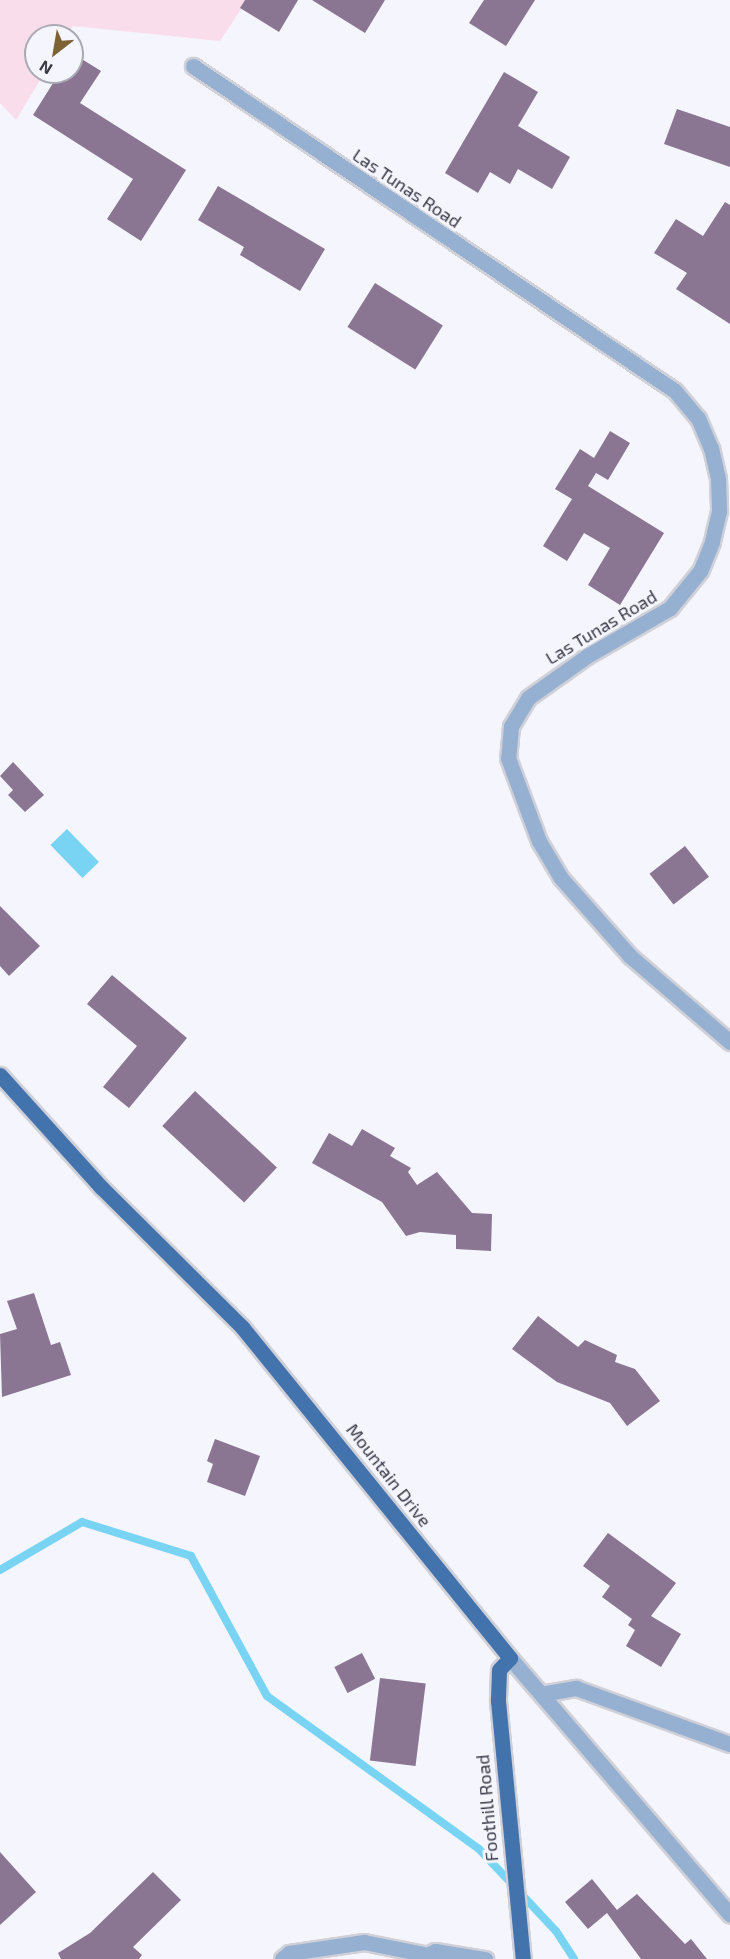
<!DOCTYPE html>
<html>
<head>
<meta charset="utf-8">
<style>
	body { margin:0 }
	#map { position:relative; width:730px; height:1959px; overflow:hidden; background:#f5f5fd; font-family:"Exo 2",sans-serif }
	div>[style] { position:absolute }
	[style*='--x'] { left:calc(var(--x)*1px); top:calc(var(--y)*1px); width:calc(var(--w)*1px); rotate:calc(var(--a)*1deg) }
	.green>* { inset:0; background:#faddeb }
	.water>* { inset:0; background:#79d4f4; transform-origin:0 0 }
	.stream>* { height:8px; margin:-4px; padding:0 4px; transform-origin:4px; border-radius:4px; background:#79d4f4 }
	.building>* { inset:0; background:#8a7593; transform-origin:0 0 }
	.roads { filter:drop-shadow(2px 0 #d0d0d9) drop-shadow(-2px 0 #d0d0d9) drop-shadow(0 2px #d0d0d9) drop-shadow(0 -2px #d0d0d9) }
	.minor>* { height:15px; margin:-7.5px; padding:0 7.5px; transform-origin:7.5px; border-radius:7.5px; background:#95b0d0 }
	.major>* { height:15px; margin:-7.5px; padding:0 7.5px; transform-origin:7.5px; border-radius:7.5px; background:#4373ac }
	span { translate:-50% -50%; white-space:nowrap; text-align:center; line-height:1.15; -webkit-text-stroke:6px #f5f5fd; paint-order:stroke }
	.street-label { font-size:18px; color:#3a3a48 }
	.north { position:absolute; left:24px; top:24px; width:60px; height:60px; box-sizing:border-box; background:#f5f5fd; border:2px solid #aaaab5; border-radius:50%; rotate:211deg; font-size:16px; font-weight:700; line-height:24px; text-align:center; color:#3a3a48 }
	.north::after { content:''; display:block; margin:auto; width:21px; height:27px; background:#7c6234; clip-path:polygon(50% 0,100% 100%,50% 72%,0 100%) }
</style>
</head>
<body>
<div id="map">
	<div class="green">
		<div style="clip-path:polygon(0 0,247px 0,220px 41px,73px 26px,66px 36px,36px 36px,36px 72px,45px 72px,16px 120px,0 103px)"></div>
	</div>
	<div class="water">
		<div style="left:67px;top:829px;width:46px;height:23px;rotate:46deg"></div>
	</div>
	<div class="stream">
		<div style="--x:0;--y:1570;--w:95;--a:-30.3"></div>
		<div style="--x:82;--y:1522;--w:114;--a:17.3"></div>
		<div style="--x:191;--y:1556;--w:159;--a:61.5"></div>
		<div style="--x:267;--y:1696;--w:261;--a:35.8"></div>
		<div style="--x:479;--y:1849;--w:112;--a:46.8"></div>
		<div style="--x:556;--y:1931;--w:33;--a:57"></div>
	</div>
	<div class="building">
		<div style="clip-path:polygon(245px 0,298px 0,279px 32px,240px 8px)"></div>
		<div style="clip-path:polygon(312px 0,385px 0,365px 33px)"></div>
		<div style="clip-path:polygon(484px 0,535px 0,506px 46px,469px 23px)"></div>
		<div style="clip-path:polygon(72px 53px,101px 71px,80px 103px,186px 170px,141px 241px,107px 219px,133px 179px,33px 115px,60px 72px,72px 72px)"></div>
		<div style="clip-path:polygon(504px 72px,538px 92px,518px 126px,570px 157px,552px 189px,518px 169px,510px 184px,490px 172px,478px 193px,445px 173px)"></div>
		<div style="clip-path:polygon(677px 109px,730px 127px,730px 167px,664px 144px)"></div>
		<div style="clip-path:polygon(218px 186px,325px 249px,300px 291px,240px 255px,244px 247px,198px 220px)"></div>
		<div style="clip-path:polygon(725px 202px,730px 205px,730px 324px,676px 289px,687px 273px,654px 253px,676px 219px,703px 236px)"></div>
		<div style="left:375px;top:283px;width:80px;height:52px;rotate:32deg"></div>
		<div style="clip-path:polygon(610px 431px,630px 443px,608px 480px,596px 473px,588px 486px,664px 533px,620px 605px,588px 585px,610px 548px,584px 533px,567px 561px,543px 546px,572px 499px,555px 489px,580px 449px,594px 458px)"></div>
		<div style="clip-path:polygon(13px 762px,44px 795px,25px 812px,8px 795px,13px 790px,0 776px)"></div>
		<div style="left:685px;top:846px;width:39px;height:45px;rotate:52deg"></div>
		<div style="clip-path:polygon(0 906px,40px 946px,9px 976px,0 966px)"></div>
		<div style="clip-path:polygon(112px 975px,187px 1038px,129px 1108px,103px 1087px,137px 1046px,87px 1004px)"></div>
		<div style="left:195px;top:1091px;width:112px;height:48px;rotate:43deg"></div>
		<div style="clip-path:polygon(362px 1129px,395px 1148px,390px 1156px,411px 1168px,408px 1172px,417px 1185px,437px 1172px,472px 1213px,492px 1214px,491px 1251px,456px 1249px,456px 1235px,420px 1232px,406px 1236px,382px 1202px,312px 1163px,329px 1133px,352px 1146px)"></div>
		<div style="clip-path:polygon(34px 1293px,51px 1345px,60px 1342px,71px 1375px,2px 1397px,0 1334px,17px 1329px,7px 1301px)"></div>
		<div style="clip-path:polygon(538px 1316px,578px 1347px,585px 1340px,617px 1355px,615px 1362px,635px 1369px,660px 1401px,627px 1426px,610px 1403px,557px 1382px,512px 1349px)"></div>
		<div style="clip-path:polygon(215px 1439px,260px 1456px,245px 1496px,207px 1482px,213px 1464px,207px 1461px)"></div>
		<div style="clip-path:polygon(608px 1533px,676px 1583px,651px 1616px,681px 1634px,661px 1667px,626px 1646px,635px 1630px,628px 1625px,632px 1619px,602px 1597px,610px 1586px,583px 1566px)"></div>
		<div style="left:362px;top:1653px;width:29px;height:31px;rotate:63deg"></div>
		<div style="left:380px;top:1678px;width:46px;height:83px;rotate:7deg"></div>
		<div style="clip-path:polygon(0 1852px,36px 1892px,0 1925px)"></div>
		<div style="clip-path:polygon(153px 1872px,181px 1900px,133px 1947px,142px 1955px,139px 1959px,61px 1959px,58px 1953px,90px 1933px)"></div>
		<div style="clip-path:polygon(592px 1879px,617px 1910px,637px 1894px,685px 1944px,691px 1939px,707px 1959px,641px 1959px,607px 1913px,588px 1929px,565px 1902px)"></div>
	</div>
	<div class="roads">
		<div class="minor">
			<div style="--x:193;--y:66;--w:581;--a:33.99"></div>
			<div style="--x:675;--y:391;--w:35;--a:50"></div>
			<div style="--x:698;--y:418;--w:33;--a:67"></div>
			<div style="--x:711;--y:448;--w:32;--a:77"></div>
			<div style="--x:718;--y:479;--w:32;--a:88"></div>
			<div style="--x:719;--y:511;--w:32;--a:103"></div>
			<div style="--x:712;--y:542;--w:31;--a:112"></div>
			<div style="--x:700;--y:571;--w:48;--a:129"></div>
			<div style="--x:670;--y:608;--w:96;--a:150"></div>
			<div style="--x:587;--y:656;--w:72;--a:144.6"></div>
			<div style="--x:528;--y:698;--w:33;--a:121"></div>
			<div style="--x:511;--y:726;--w:32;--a:95"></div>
			<div style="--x:508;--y:758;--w:89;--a:69.5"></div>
			<div style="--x:539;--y:841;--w:43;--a:59.3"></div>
			<div style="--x:561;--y:878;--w:104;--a:48.5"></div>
			<div style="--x:630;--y:956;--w:132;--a:40.7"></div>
			<div style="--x:510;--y:1658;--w:338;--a:49.4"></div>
			<div style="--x:541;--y:1694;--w:36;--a:-10"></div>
			<div style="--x:576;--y:1688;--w:164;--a:20"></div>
			<div style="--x:282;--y:1959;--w:9;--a:-41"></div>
			<div style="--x:289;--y:1953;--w:76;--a:-8.3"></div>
			<div style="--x:364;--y:1942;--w:60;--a:11.5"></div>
			<div style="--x:418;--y:1959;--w:19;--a:-25"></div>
			<div style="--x:435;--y:1951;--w:51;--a:9.1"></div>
		</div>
		<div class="major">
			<div style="--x:0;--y:1075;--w:151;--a:48"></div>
			<div style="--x:101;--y:1187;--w:199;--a:44.8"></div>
			<div style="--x:242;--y:1327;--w:426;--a:51"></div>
			<div style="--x:510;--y:1658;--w:16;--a:133"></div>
			<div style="--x:499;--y:1670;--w:31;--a:92"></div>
			<div style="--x:498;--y:1701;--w:259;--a:84.5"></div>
		</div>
	</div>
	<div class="street-label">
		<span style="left:407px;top:188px;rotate:34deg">Las Tunas Road</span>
		<span style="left:601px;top:627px;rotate:-31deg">Las Tunas Road</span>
		<span style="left:389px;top:1475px;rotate:52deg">Mountain Drive</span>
		<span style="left:487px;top:1808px;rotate:-95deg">Foothill Road</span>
	</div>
	<div class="north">N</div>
</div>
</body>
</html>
